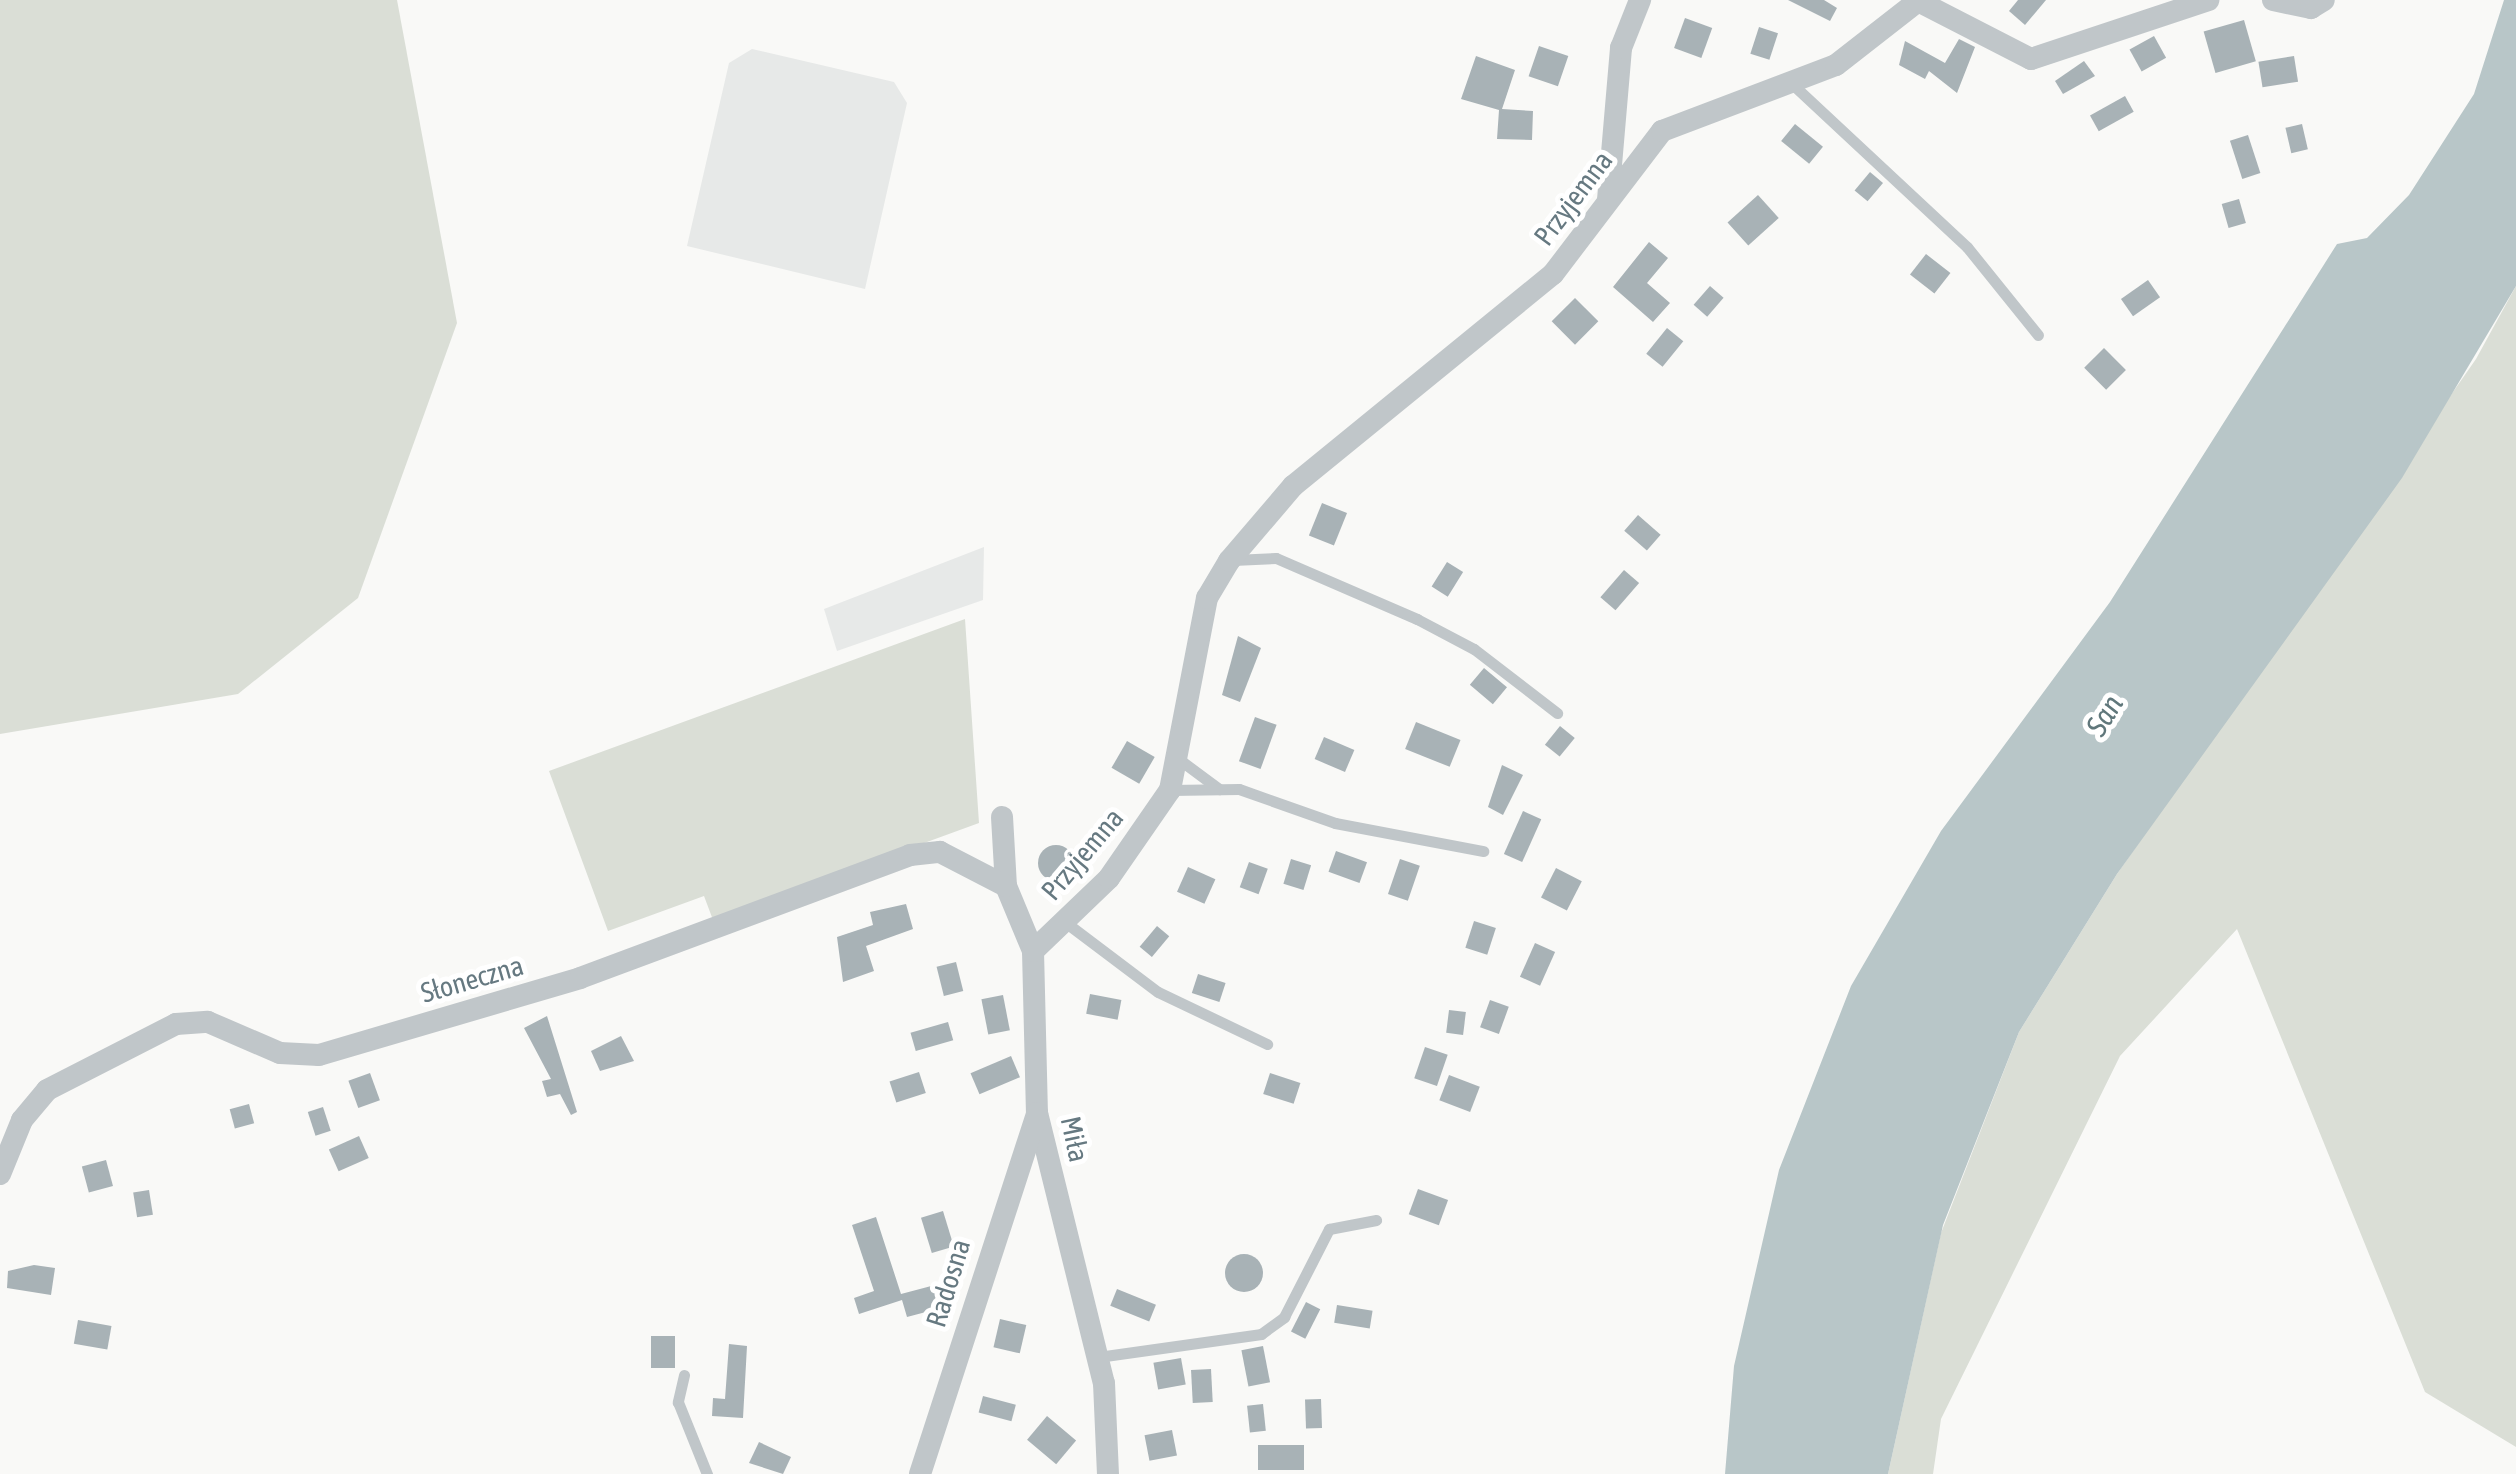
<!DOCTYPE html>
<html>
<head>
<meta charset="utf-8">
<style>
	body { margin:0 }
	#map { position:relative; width:2516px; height:1474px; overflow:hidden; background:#f9f9f7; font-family:"Asap Condensed",sans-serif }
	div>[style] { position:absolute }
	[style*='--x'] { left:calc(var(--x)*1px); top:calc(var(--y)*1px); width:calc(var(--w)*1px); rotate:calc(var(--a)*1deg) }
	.built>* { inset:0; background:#e7e9e8 }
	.green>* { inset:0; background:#daded6 }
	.water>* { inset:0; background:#b8c6c8 }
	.building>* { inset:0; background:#a8b2b6; transform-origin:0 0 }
	.round { border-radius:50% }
	.service>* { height:11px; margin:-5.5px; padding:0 5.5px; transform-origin:5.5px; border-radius:5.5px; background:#c0c6c9 }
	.minor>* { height:22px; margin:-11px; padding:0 11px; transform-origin:11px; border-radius:11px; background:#c0c6c9 }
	span { translate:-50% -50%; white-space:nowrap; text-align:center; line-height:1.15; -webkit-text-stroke:10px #fff; paint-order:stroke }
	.street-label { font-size:28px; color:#667981 }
	.water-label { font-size:30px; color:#60777b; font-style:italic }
</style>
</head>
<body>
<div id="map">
	<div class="built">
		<div style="clip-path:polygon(752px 49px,894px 82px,907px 103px,865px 289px,687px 246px,729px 63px)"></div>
		<div style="clip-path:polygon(984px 547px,983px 600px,837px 651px,824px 609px)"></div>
	</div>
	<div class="green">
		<div style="clip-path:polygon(0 0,397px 0,457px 323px,358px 598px,238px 694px,0 734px)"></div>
		<div style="clip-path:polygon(2516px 286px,2516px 1447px,2425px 1392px,2237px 929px,2120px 1056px,1941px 1419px,1933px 1474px,1888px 1474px,1941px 1233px,2019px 1032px,2117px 874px,2476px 359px)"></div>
		<div style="clip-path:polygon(965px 619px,979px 823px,713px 920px,704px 896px,608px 931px,549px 771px)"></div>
	</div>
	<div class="water">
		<div style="clip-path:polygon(2504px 0,2516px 0,2516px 286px,2402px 478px,2117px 874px,2019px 1032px,1943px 1225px,1888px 1474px,1725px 1474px,1734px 1366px,1779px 1170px,1851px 986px,1941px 831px,2110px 602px,2337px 244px,2367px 238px,2409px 195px,2474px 94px)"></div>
	</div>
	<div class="building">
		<div style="clip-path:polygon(1788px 0,1824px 0,1837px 8px,1830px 21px)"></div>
		<div style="clip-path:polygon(2018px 0,2046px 0,2025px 25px,2009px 11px)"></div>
		<div style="left:1685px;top:18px;width:29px;height:32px;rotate:20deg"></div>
		<div style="left:2244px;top:20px;width:43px;height:42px;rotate:74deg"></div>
		<div style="left:1759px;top:27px;width:20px;height:28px;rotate:18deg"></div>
		<div style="left:2154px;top:36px;width:25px;height:28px;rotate:61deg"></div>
		<div style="clip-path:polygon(1959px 39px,1975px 47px,1957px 93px,1929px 71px,1925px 79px,1899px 65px,1905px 41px,1945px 63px)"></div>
		<div style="left:1539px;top:46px;width:31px;height:32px;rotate:19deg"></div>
		<div style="clip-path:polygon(1476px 56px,1515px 70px,1502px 109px,1533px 111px,1532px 140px,1497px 139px,1499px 110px,1461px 99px)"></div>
		<div style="left:2294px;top:56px;width:26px;height:36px;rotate:81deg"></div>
		<div style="clip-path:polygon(2084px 61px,2095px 76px,2063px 94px,2055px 81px)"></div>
		<div style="left:2125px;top:96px;width:18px;height:40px;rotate:61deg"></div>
		<div style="left:1795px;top:124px;width:36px;height:22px;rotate:39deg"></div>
		<div style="left:2302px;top:124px;width:26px;height:17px;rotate:77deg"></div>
		<div style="left:2248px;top:135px;width:40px;height:19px;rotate:72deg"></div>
		<div style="left:1870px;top:172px;width:17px;height:24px;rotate:40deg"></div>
		<div style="left:1758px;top:195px;width:31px;height:41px;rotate:48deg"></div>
		<div style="left:2239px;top:199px;width:25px;height:18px;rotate:74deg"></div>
		<div style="clip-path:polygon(1649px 242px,1668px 258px,1647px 283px,1670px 303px,1653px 322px,1613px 287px)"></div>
		<div style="left:1926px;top:254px;width:31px;height:26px;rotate:38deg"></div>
		<div style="left:2148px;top:280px;width:21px;height:33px;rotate:55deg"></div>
		<div style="left:1710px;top:286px;width:18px;height:25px;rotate:41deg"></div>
		<div style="left:1575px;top:298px;width:33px;height:33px;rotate:45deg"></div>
		<div style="left:1667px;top:328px;width:21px;height:33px;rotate:39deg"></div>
		<div style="left:2104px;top:348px;width:31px;height:28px;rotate:45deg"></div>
		<div style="left:1322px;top:503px;width:27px;height:35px;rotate:22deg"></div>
		<div style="left:1638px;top:515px;width:30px;height:21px;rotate:41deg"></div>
		<div style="left:1447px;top:562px;width:19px;height:29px;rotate:32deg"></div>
		<div style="left:1624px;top:570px;width:20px;height:36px;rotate:41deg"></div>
		<div style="clip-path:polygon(1238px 636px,1261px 648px,1240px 702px,1222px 695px)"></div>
		<div style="left:1484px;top:668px;width:30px;height:22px;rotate:40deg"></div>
		<div style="left:1255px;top:717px;width:23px;height:47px;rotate:20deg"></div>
		<div style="left:1416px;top:722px;width:48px;height:29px;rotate:22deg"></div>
		<div style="left:1560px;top:726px;width:19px;height:24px;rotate:39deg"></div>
		<div style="left:1324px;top:737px;width:33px;height:24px;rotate:23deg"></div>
		<div style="left:1127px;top:741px;width:32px;height:31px;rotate:30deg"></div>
		<div style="clip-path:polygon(1502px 765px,1523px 775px,1503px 815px,1488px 807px)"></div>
		<div style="left:1523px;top:811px;width:20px;height:47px;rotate:24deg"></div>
		<div class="round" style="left:1038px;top:845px;width:36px;height:36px"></div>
		<div style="left:1336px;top:851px;width:33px;height:22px;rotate:20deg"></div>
		<div style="left:1291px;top:859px;width:21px;height:26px;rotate:17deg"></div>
		<div style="left:1400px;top:859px;width:21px;height:37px;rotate:19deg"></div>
		<div style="left:1249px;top:862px;width:20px;height:27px;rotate:20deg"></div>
		<div style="left:1188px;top:867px;width:30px;height:27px;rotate:24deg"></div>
		<div style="left:1556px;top:868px;width:29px;height:33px;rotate:27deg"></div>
		<div style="clip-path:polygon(906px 904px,913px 929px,866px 946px,874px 971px,843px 982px,837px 937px,873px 925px,870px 912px)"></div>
		<div style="left:1474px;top:921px;width:23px;height:28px;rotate:18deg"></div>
		<div style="left:1157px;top:926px;width:16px;height:27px;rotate:40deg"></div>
		<div style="left:1535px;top:943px;width:22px;height:37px;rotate:24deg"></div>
		<div style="left:956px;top:962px;width:30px;height:20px;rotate:76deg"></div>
		<div style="left:1198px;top:974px;width:29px;height:20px;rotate:18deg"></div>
		<div style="left:1090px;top:994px;width:32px;height:20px;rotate:11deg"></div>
		<div style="left:1003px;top:995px;width:36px;height:22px;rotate:79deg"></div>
		<div style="left:1490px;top:1000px;width:20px;height:29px;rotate:20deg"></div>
		<div style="left:1449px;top:1010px;width:17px;height:23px;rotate:7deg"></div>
		<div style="clip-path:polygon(547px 1016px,577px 1112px,571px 1115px,560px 1094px,547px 1097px,542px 1081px,551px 1079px,524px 1028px)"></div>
		<div style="left:948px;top:1022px;width:19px;height:39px;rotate:74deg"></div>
		<div style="clip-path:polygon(621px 1036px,634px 1061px,600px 1071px,591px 1051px)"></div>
		<div style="left:1425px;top:1047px;width:24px;height:33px;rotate:19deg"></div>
		<div style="left:1011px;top:1056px;width:23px;height:44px;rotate:67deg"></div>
		<div style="left:919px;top:1072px;width:22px;height:31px;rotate:72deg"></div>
		<div style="left:370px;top:1073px;width:29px;height:23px;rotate:70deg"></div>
		<div style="left:1270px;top:1073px;width:32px;height:22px;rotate:18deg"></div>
		<div style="left:1449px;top:1075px;width:33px;height:27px;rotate:21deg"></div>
		<div style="left:249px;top:1104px;width:20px;height:20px;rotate:75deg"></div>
		<div style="left:323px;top:1107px;width:25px;height:16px;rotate:72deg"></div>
		<div style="left:359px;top:1136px;width:24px;height:33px;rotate:66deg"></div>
		<div style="left:106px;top:1160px;width:27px;height:25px;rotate:75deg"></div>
		<div style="left:1418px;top:1189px;width:32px;height:27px;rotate:20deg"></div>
		<div style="left:149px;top:1190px;width:25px;height:16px;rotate:81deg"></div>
		<div style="left:943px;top:1211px;width:37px;height:23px;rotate:73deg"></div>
		<div style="clip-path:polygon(876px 1217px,901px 1294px,935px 1285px,941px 1308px,907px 1317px,902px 1300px,859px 1314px,854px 1298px,874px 1291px,852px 1225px)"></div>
		<div class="round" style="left:1225px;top:1254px;width:38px;height:38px"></div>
		<div style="clip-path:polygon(34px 1265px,55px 1268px,51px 1295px,7px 1288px,8px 1271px)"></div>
		<div style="left:1117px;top:1289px;width:42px;height:18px;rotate:22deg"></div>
		<div style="left:1306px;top:1302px;width:16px;height:33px;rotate:27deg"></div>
		<div style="left:1337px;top:1305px;width:36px;height:18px;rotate:9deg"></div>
		<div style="left:1000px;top:1319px;width:27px;height:29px;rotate:13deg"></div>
		<div style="left:78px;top:1320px;width:34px;height:24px;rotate:10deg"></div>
		<div style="left:651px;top:1336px;width:24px;height:32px"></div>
		<div style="clip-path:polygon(729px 1344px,747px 1346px,743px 1418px,712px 1416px,713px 1398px,725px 1399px)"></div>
		<div style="left:1263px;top:1346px;width:37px;height:22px;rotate:79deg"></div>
		<div style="left:1181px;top:1358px;width:27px;height:28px;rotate:80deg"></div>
		<div style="left:1211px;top:1369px;width:33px;height:20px;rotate:87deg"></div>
		<div style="left:983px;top:1396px;width:34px;height:17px;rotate:15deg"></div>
		<div style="left:1321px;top:1399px;width:29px;height:16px;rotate:88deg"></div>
		<div style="left:1263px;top:1404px;width:27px;height:16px;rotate:84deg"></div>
		<div style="left:1047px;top:1416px;width:38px;height:31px;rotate:40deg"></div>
		<div style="left:1172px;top:1430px;width:26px;height:28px;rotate:79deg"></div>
		<div style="clip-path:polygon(759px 1442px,791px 1457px,783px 1474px,749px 1463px)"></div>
		<div style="left:1304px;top:1445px;width:25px;height:46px;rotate:90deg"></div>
	</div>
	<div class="service">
		<div style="--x:1790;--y:82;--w:242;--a:43"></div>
		<div style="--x:1967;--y:247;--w:113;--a:51.1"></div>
		<div style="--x:1233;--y:560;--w:43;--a:-2.7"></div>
		<div style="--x:1276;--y:558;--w:154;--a:23.4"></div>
		<div style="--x:1417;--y:619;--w:64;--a:27.8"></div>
		<div style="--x:1474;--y:649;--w:105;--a:37.6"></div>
		<div style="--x:1180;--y:760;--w:49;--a:36.6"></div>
		<div style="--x:1170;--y:790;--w:69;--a:-0.8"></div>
		<div style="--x:1239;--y:789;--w:102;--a:19.5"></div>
		<div style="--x:1335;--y:823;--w:151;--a:10.7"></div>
		<div style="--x:1065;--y:922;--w:116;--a:37"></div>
		<div style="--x:1158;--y:992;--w:121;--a:25.5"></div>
		<div style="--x:1098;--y:1357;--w:165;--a:-8"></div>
		<div style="--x:1261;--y:1334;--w:29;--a:-36"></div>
		<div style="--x:1284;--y:1317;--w:99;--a:-62.9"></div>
		<div style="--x:1329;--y:1229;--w:48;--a:-10.8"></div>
		<div style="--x:684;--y:1375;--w:28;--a:103"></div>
		<div style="--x:678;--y:1402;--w:78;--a:68.1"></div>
	</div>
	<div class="minor">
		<div style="--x:2273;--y:0;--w:39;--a:12"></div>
		<div style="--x:2311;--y:8;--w:15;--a:-32"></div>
		<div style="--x:1608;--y:200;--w:153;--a:-85.1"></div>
		<div style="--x:1621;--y:48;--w:52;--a:-68.4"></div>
		<div style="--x:1002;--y:817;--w:69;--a:86.7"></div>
		<div style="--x:1006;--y:886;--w:70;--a:67.4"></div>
		<div style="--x:1033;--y:951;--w:162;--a:88.6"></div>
		<div style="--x:1037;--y:1113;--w:278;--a:76.1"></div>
		<div style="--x:1104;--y:1383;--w:91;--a:87.5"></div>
		<div style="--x:1033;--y:951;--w:105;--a:-43.8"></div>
		<div style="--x:1109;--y:878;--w:107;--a:-55.3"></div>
		<div style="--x:1170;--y:790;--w:196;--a:-79.1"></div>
		<div style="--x:1207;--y:598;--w:43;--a:-59.3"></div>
		<div style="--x:1229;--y:561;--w:99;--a:-49.5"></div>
		<div style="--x:1293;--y:486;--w:335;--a:-39.2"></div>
		<div style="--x:1553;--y:274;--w:180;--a:-52.7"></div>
		<div style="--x:1662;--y:131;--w:186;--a:-20.8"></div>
		<div style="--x:1836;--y:65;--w:104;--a:-38"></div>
		<div style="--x:1918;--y:1;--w:127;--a:27.2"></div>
		<div style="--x:2031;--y:59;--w:187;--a:-18.4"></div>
		<div style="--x:0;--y:1174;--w:58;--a:-67.8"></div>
		<div style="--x:22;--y:1120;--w:39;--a:-50"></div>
		<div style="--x:47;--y:1090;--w:145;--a:-27.1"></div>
		<div style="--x:176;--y:1024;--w:32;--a:-4"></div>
		<div style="--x:208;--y:1022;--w:78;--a:23.3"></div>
		<div style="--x:280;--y:1053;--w:39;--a:3"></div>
		<div style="--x:319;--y:1055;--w:272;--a:-16.4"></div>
		<div style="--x:580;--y:978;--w:352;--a:-20.4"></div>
		<div style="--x:910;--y:855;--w:30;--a:-6"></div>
		<div style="--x:940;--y:852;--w:74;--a:27.3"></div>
		<div style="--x:920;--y:1474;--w:379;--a:-72"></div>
	</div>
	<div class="street-label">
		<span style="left:1573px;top:198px;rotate:-53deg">Przyjemna</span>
		<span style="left:1082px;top:854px;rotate:-50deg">Przyjemna</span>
		<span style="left:472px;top:979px;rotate:-16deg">Słoneczna</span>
		<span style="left:1075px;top:1139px;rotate:78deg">Miła</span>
		<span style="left:948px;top:1283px;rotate:-73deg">Radosna</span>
	</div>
	<div class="water-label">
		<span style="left:2104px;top:715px;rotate:-58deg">San</span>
	</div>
</div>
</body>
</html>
